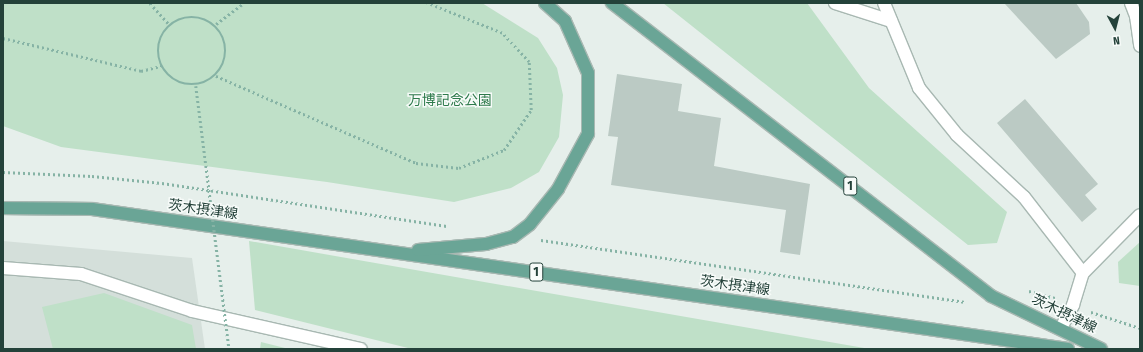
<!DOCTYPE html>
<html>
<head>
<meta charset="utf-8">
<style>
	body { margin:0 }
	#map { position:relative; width:1143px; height:352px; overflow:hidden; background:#e6efeb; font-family:"Fira Sans Condensed","Noto Sans JP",sans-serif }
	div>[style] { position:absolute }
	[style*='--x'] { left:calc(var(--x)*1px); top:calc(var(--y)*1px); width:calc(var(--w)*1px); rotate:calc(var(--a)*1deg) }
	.built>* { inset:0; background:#d4dfda }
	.green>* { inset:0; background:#bfe0c8 }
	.building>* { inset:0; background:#bbcac4 }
	.path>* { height:2.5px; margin-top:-1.25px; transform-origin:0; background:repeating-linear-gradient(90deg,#86b3a5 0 2px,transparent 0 5px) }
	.path>.ring { margin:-1.25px; padding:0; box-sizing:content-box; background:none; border:2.5px solid #86b3a5; border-radius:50% }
	.roads { filter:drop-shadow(1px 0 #a8b8b2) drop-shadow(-1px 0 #a8b8b2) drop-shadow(0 1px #a8b8b2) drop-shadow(0 -1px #a8b8b2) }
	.lane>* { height:12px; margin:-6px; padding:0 6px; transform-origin:6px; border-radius:6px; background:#fff }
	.street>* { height:12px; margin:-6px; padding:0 6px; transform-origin:6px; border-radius:6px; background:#fff }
	.primary>* { height:12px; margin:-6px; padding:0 6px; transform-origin:6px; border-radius:6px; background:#6aa596 }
	.path-bridge>* { height:2.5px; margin-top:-1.25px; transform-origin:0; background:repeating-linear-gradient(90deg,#86b3a5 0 2px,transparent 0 5px) }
	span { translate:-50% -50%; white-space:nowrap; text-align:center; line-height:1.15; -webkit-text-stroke:3px #f7fbf9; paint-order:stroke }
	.shield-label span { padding:1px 3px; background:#f7fbf9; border:1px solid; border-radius:3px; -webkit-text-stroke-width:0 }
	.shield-label { font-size:13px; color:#24423a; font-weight:700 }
	.park-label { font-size:14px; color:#2d7a4b }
	.street-label { font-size:14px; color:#24423a }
	.frame { position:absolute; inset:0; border:4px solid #24423a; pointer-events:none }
	.north { position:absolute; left:1095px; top:8px; width:40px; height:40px; -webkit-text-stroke:3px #f7fbf9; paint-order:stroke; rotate:173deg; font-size:11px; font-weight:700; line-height:16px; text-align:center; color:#24423a }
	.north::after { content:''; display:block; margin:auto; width:14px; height:18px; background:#24423a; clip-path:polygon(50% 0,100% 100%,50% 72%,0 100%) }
</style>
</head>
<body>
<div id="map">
	<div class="built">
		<div style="clip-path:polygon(3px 241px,192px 258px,205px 349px,3px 349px)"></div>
	</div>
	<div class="green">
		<div style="clip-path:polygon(3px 3px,482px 3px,538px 38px,557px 68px,563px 95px,559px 137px,539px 172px,511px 188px,454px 202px,327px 182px,61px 147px,3px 126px)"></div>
		<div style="clip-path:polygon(663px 3px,807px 3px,869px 88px,1007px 212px,997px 243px,968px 245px)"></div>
		<div style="clip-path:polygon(249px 241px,870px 349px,412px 349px,255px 310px)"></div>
		<div style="clip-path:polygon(1140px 242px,1140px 286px,1119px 283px,1118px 262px)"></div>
		<div style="clip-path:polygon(104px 293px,192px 325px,196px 349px,53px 349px,42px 307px)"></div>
		<div style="clip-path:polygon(261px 342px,289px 349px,260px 349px)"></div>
	</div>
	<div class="building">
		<div style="clip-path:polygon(1004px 3px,1076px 3px,1089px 22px,1090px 34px,1056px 59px)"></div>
		<div style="clip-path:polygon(617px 74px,682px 84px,678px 111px,721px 118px,714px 166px,810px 184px,800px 255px,780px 252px,786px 210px,611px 185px,618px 137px,608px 136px)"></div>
		<div style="clip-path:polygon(1025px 99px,1098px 184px,1085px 195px,1097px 209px,1082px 222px,997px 123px)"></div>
	</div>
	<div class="path">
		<div style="--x:150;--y:3;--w:28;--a:48"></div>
		<div class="ring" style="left:158px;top:17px;width:65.5px;height:65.5px"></div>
		<div style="--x:216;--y:24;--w:35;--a:-37"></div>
		<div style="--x:3;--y:38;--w:142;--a:13.4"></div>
		<div style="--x:141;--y:71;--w:21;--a:-14"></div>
		<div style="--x:216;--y:76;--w:218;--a:23.5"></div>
		<div style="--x:416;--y:163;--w:43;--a:6.6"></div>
		<div style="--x:459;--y:168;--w:48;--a:-21.8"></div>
		<div style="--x:504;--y:150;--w:48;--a:-56"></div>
		<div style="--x:531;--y:110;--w:48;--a:-92.4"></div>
		<div style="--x:529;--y:62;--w:40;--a:-133"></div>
		<div style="--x:502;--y:33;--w:81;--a:-158.2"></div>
		<div style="--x:3;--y:172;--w:89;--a:2.6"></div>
		<div style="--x:92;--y:176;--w:70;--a:5.7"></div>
		<div style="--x:162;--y:183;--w:288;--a:8.6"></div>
		<div style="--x:541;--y:240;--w:429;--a:8.3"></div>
		<div style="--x:1029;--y:291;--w:27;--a:15"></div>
		<div style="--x:1091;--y:312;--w:52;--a:18.1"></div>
	</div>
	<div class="roads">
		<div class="lane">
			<div style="--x:3;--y:268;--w:78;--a:4.4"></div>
			<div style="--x:81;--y:274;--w:117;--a:18.4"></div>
			<div style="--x:192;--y:311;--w:173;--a:12.7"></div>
		</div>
		<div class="street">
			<div style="--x:835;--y:3;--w:59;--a:17.8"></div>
			<div style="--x:884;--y:3;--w:92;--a:67.6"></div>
			<div style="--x:919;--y:88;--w:60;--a:51"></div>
			<div style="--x:957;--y:135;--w:91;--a:42.8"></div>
			<div style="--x:1024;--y:197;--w:96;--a:52.2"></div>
			<div style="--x:1131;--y:3;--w:14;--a:69"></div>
			<div style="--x:1136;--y:16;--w:30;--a:82"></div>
			<div style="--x:1061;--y:328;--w:26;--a:-62"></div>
			<div style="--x:1073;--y:305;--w:34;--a:-73"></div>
			<div style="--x:1083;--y:273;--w:81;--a:-45.5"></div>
		</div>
		<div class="primary">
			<div style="--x:612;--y:3;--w:479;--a:37.7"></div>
			<div style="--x:991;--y:296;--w:122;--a:25.7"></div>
			<div style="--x:3;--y:208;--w:89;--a:0.6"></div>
			<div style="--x:92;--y:209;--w:986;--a:8.16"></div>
			<div style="--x:418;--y:250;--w:68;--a:-5"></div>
			<div style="--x:486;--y:244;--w:28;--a:-15"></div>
			<div style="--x:513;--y:237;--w:21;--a:-37"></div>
			<div style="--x:530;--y:224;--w:45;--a:-51.3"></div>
			<div style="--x:558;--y:189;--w:63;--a:-61.4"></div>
			<div style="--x:588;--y:134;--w:61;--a:-90"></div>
			<div style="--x:588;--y:73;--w:57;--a:-113.9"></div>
			<div style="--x:565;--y:21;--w:27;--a:-138"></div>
		</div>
	</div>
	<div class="path-bridge">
		<div style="--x:196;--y:86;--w:265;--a:82.8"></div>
	</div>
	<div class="shield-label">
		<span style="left:850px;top:186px">1</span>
		<span style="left:536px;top:272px">1</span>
	</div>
	<div class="park-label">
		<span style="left:450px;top:101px">万博記念公園</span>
	</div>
	<div class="street-label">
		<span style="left:203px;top:210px;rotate:8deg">茨木摂津線</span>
		<span style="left:735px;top:286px;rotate:8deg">茨木摂津線</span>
		<span style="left:1064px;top:314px;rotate:26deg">茨木摂津線</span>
	</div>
	<div class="frame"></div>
	<div class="north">N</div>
</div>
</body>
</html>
